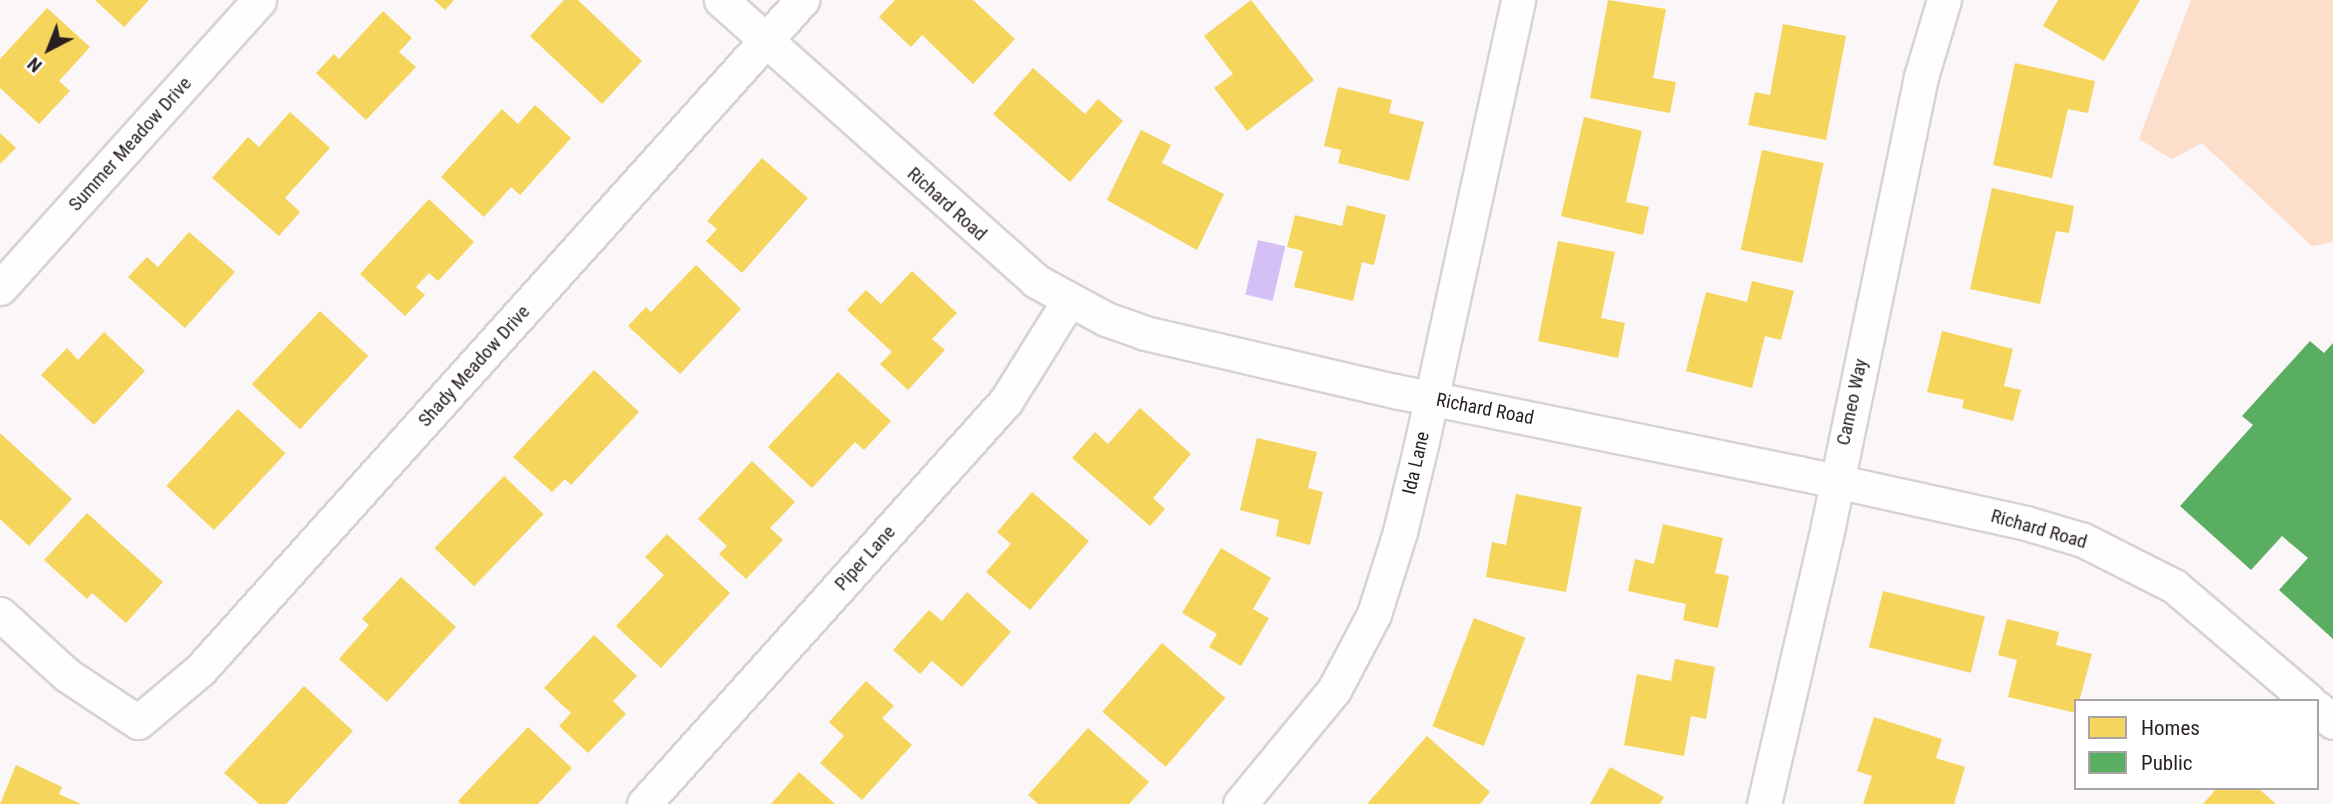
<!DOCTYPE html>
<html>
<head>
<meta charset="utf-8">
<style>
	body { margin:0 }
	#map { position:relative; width:2333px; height:804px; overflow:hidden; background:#fbf6f7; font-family:"Roboto Condensed",sans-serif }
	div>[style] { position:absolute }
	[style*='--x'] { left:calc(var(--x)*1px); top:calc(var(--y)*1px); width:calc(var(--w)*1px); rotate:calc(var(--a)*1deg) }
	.green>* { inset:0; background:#fddeca }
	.water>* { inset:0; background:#d4bff6; transform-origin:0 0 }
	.homes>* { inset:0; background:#f6d55c; transform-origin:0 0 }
	.public>* { inset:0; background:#5aae61 }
	.roads { filter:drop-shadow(2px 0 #d9d2d4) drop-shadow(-2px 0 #d9d2d4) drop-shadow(0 2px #d9d2d4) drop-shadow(0 -2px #d9d2d4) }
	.street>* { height:33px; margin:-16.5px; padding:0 16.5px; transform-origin:16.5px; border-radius:16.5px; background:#fefefe }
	span { translate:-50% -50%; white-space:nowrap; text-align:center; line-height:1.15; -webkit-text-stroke:7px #fff; paint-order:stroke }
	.street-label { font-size:19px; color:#281f22 }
	.legend { position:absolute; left:2074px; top:699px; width:245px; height:91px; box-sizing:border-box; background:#fff; border:2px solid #a9a5a7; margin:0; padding:9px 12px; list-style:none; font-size:21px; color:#281f22 }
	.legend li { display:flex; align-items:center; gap:14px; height:35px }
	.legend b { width:35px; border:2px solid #a9a5a7 }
	.north { position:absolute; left:14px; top:14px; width:70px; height:70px; -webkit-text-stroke:5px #fff; paint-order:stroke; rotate:222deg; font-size:19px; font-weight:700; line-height:28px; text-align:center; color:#281f22 }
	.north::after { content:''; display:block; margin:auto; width:24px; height:32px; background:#281f22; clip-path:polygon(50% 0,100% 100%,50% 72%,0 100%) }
</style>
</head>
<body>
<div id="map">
	<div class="green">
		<div style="clip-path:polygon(2191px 0,2333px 0,2333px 242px,2312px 246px,2202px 143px,2172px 159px,2139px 139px)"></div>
	</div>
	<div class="water">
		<div style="left:1258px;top:240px;width:28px;height:56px;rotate:13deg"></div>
	</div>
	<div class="homes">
		<div style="clip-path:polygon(95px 0,149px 0,124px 27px)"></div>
		<div style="clip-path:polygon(434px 0,454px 0,445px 10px)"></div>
		<div style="clip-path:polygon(564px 0,578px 0,642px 61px,602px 104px,530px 36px)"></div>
		<div style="clip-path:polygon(895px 0,973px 0,1015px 39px,973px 84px,922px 35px,911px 47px,879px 17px)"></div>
		<div style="clip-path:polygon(1251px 0,1314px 80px,1247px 131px,1214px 88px,1233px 74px,1204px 36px)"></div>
		<div style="clip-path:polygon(1608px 0,1666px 9px,1653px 78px,1676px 82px,1670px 113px,1590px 98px)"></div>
		<div style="clip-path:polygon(2058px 0,2140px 0,2104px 61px,2043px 26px)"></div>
		<div style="clip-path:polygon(47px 8px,90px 47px,59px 81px,70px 91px,39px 124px,0 88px,0 59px)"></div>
		<div style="clip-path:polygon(383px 11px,412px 38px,399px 52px,416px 67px,366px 120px,316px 73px,334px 54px,339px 59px)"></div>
		<div style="clip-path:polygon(1783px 24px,1846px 36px,1826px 140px,1748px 125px,1755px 92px,1770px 95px)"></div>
		<div style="clip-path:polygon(2015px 63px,2095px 81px,2088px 113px,2068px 109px,2052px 178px,1993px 165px)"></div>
		<div style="clip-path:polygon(1033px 68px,1085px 114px,1098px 99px,1123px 121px,1070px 182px,993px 114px)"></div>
		<div style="clip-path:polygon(1338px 87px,1392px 100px,1389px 113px,1424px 122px,1409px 181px,1338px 163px,1341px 150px,1324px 146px)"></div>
		<div style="clip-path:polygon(535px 105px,571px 138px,520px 195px,511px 187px,484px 217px,441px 177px,502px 109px,518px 124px)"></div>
		<div style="clip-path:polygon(290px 112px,330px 148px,285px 198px,300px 212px,279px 236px,212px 178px,248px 137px,259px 147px)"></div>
		<div style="clip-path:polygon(1584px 117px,1642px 131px,1626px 202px,1649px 207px,1643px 235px,1561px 216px)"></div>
		<div style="clip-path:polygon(1141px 130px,1171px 145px,1162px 163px,1224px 194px,1197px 250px,1107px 200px)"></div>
		<div style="clip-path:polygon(0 133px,16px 148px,0 164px)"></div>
		<div style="left:1762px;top:150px;width:63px;height:102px;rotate:12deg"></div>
		<div style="clip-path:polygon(762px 158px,808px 198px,742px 273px,706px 241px,717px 229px,707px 221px)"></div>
		<div style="clip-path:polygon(1992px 188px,2074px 206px,2069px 233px,2056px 231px,2040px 304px,1970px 289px)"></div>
		<div style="clip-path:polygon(429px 199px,474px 242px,438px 281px,429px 273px,416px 287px,425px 295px,405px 316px,360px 274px)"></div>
		<div style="clip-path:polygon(1347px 205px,1386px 215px,1374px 265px,1362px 262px,1353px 301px,1294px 287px,1303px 251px,1287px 247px,1295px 215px,1342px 226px)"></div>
		<div style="clip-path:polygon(189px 232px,235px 272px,185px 328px,128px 277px,147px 257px,158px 267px)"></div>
		<div style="clip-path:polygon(1558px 241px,1615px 252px,1601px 318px,1625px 323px,1618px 358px,1538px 341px)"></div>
		<div style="clip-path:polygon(696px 265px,741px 309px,680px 374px,628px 326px,646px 307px,651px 312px)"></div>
		<div style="clip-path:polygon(912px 271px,957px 313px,932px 339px,945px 350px,908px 390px,880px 364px,892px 352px,847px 310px,866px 290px,881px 304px)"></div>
		<div style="clip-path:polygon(1752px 281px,1794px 291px,1781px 340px,1765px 336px,1752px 388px,1686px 371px,1706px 292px,1747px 302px)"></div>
		<div style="left:320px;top:311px;width:66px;height:100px;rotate:43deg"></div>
		<div style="clip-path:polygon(1942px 331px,2013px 349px,2004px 386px,2021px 390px,2013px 421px,1962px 408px,1964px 400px,1927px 392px)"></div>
		<div style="clip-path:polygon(104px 332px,145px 371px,94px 425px,41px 375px,67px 348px,78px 360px)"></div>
		<div style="clip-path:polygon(594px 370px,639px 412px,571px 485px,565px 479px,552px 492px,513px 457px)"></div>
		<div style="clip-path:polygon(838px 372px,891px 421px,864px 450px,855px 442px,812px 488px,768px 447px)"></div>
		<div style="clip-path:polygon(1140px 408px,1191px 454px,1153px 498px,1165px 509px,1150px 526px,1072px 458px,1095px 432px,1108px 444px)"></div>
		<div style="left:238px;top:409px;width:65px;height:105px;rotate:43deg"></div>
		<div style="clip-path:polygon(0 433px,72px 499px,29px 546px,0 519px)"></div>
		<div style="clip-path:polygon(1257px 438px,1317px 452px,1308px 488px,1323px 492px,1310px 545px,1276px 536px,1279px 520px,1240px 510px)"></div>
		<div style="clip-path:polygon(752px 461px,795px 502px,770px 528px,783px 540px,746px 579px,719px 554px,727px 546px,698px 519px)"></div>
		<div style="left:504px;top:476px;width:55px;height:100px;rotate:44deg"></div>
		<div style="clip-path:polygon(1032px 492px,1089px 541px,1030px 610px,986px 572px,1011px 544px,997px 532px)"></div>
		<div style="clip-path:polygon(1516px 494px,1582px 507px,1566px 592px,1486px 577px,1492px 542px,1506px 545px)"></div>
		<div style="clip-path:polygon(87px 513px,163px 582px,126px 623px,92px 593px,87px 599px,44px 560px)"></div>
		<div style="clip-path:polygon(1663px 524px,1723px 538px,1715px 573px,1729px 576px,1718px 628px,1683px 620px,1686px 604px,1628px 591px,1635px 559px,1654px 564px)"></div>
		<div style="clip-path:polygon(667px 534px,730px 593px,661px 668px,616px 626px,664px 575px,645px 557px)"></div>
		<div style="clip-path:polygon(1221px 548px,1271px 578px,1253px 609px,1269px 618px,1241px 666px,1209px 647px,1217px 634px,1182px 613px)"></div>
		<div style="clip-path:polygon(401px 577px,456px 627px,387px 702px,339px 659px,369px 625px,362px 619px)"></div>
		<div style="left:1883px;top:591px;width:105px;height:58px;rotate:14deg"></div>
		<div style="clip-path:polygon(967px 592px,1011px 632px,962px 687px,932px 661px,920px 674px,893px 650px,929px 610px,942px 621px)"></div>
		<div style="left:1474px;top:618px;width:55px;height:116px;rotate:21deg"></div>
		<div style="clip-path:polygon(2007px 619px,2059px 632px,2056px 645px,2092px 654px,2076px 713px,2008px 697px,2017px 660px,1998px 655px)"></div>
		<div style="clip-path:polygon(594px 635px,637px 676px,613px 701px,626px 714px,588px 753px,559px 726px,571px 713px,544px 688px)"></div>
		<div style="left:1162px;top:643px;width:84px;height:91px;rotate:41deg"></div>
		<div style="clip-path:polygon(1675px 659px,1715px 667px,1706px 719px,1691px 716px,1684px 756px,1624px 745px,1637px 674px,1671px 681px)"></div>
		<div style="clip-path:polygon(866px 681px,894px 706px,882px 718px,912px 745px,862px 800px,820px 763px,844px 736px,829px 722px)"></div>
		<div style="clip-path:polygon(304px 686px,353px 731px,286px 804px,259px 804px,224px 773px)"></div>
		<div style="clip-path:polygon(1874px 717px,1942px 739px,1936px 758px,1965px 767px,1954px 804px,1863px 804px,1872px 776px,1857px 771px)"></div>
		<div style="clip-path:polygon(528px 727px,572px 768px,538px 804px,461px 804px,458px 801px)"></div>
		<div style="clip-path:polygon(1088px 728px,1149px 782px,1129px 804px,1038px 804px,1028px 795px)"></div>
		<div style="clip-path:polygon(1427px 736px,1490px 792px,1480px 804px,1367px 804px)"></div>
		<div style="clip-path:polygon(16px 765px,62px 787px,59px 794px,81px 804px,0 804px)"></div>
		<div style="clip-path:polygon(1610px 767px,1664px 797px,1660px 804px,1590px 804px)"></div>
		<div style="clip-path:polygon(799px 772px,835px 804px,771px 804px)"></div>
		<div style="clip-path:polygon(2217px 788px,2258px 788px,2276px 804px,2203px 804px)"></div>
	</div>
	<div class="public">
		<div style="clip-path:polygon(2310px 341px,2324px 353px,2333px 343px,2333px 639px,2279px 590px,2308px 558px,2282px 536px,2251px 570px,2180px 506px,2253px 425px,2242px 416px)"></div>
	</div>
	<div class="roads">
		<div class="street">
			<div style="--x:721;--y:0;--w:422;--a:41.7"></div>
			<div style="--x:1036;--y:281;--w:80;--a:28.5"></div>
			<div style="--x:1106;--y:319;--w:41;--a:19.7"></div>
			<div style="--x:1145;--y:333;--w:257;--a:13.1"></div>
			<div style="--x:1395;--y:391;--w:412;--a:11.5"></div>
			<div style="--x:1799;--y:473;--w:232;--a:12.4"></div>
			<div style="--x:2026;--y:523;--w:59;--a:16.6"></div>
			<div style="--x:2083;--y:540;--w:102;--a:26.8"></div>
			<div style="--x:2174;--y:586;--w:177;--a:40.4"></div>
			<div style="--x:0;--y:288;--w:387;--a:-48"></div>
			<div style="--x:0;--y:614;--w:91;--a:42.3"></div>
			<div style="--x:67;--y:675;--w:85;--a:33.5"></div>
			<div style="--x:138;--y:722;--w:81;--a:-40"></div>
			<div style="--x:200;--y:670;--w:901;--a:-48.06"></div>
			<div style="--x:2317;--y:708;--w:21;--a:41"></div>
			<div style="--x:644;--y:804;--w:542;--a:-48.07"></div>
			<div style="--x:1006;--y:401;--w:119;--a:-58"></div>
			<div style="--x:1240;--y:804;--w:148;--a:-50.5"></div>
			<div style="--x:1334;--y:690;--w:86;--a:-62.2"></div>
			<div style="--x:1374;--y:614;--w:86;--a:-72.4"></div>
			<div style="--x:1400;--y:532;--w:94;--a:-76.4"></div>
			<div style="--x:1422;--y:441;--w:451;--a:-77.7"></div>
			<div style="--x:1764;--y:804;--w:285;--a:-77"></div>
			<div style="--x:1828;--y:526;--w:459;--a:-78.3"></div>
			<div style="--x:1921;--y:77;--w:80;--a:-73.4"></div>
		</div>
	</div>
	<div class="street-label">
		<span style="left:130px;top:144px;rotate:-48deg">Summer Meadow Drive</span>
		<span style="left:947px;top:204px;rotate:42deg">Richard Road</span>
		<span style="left:474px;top:366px;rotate:-48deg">Shady Meadow Drive</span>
		<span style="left:1852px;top:402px;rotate:-78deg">Cameo Way</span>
		<span style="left:1485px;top:409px;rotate:11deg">Richard Road</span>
		<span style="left:1416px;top:463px;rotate:-77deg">Ida Lane</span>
		<span style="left:2039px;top:529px;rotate:16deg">Richard Road</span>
		<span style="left:865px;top:558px;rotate:-48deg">Piper Lane</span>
	</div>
	<ul class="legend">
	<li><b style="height:19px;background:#f6d55c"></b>Homes</li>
	<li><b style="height:19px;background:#5aae61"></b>Public</li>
	</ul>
	<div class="north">N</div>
</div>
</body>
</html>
